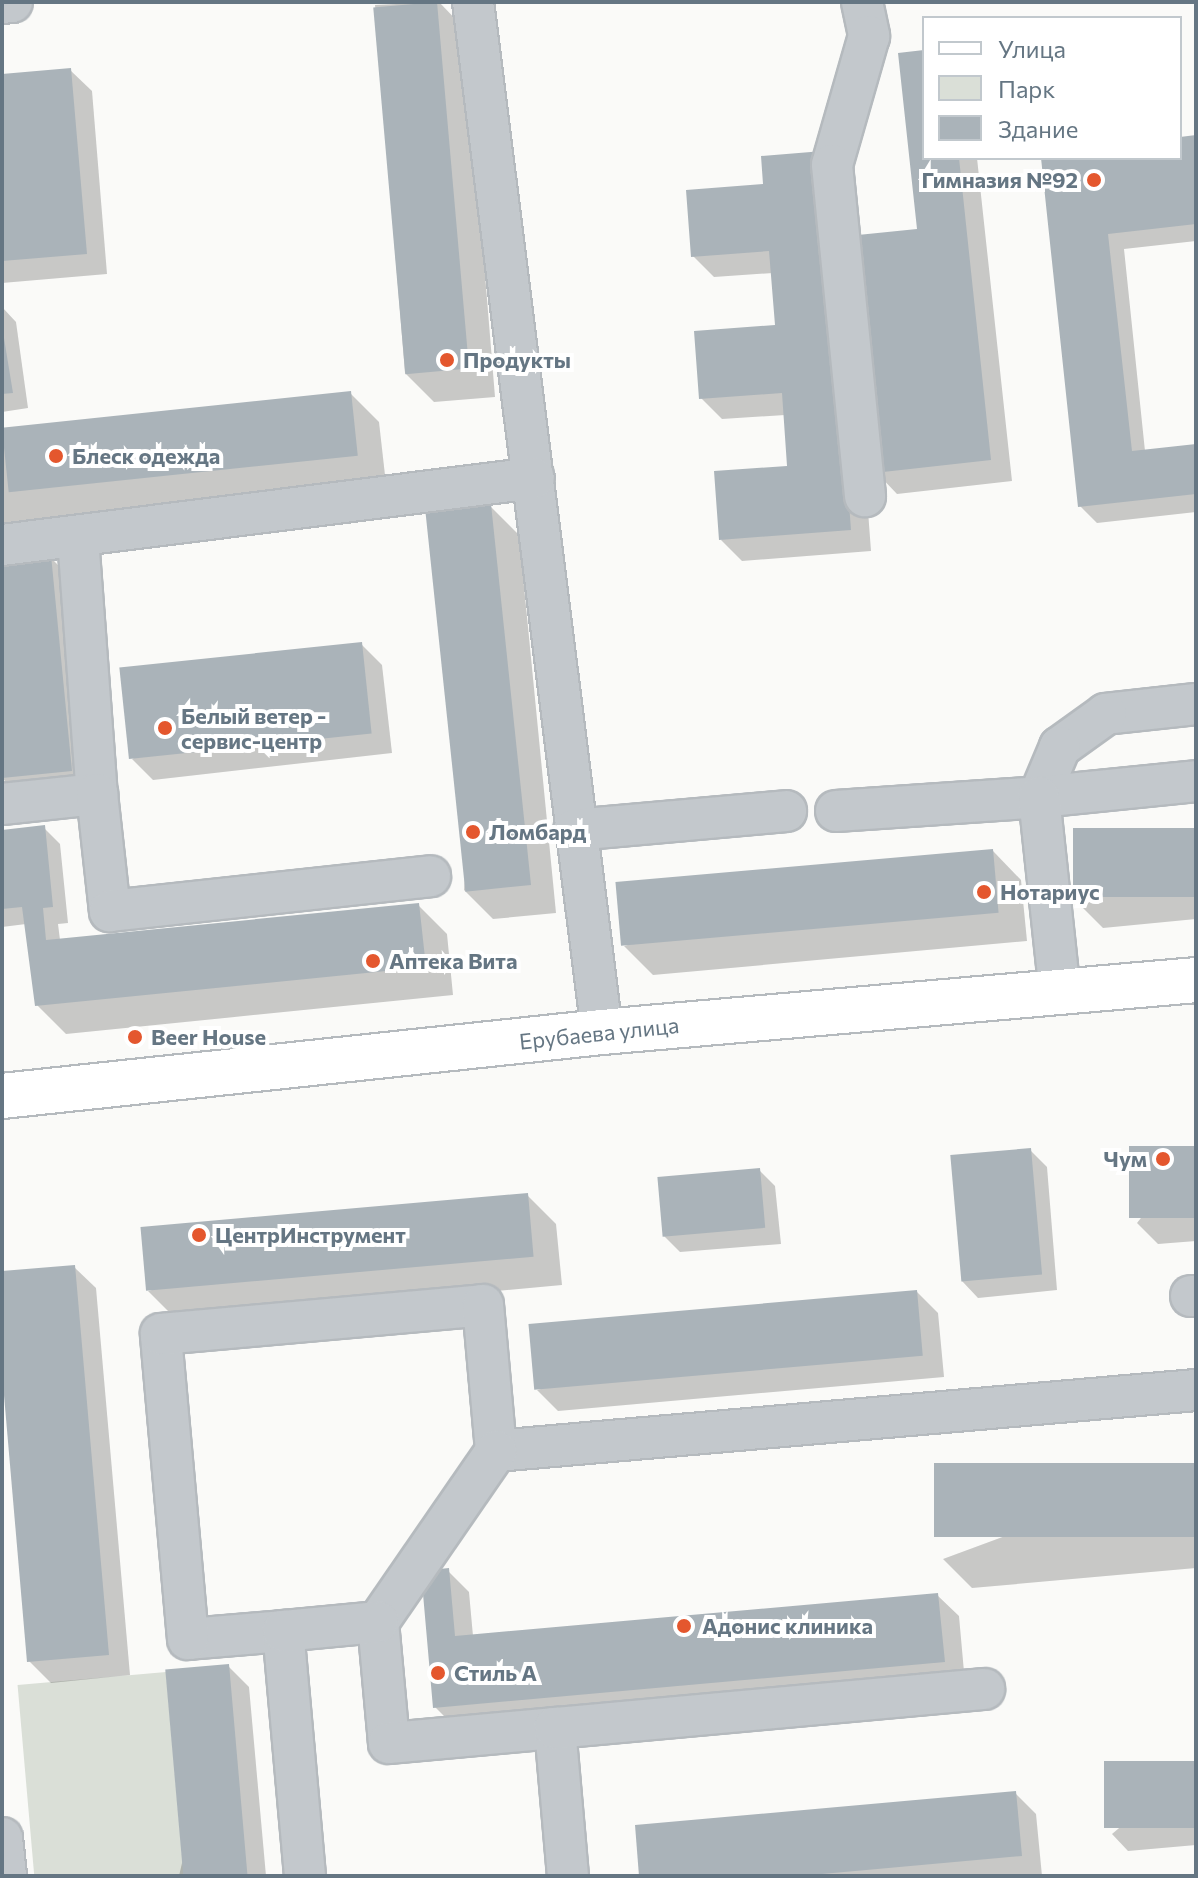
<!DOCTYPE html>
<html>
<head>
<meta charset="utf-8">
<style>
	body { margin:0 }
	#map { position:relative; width:1198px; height:1878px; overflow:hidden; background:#fafaf8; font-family:Commissioner,sans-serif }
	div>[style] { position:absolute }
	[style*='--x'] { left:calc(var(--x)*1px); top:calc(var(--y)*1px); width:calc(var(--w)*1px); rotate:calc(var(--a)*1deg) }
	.green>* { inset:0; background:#dadfd7; transform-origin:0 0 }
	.shadow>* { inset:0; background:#0003 }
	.building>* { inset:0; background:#aab3b9; transform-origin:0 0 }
	.roads { filter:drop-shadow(2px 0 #b5babe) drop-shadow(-2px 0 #b5babe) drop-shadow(0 2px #b5babe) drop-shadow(0 -2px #b5babe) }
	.minor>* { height:40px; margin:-20px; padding:0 20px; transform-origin:20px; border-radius:20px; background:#c3c8cc }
	.major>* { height:44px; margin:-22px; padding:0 22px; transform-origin:22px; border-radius:22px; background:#fff }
	.dots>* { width:22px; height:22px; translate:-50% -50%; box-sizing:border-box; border:4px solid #fff; border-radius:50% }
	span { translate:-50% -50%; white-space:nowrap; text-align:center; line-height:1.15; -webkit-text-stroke:8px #fff; paint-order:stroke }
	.poi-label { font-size:22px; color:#657683; font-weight:700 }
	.right { translate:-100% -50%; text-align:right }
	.left { translate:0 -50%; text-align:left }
	.street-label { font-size:22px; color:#657683 }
	.frame { position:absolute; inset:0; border:4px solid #657683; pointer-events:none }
	.legend { position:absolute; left:922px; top:16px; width:260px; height:144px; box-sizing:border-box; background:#fff; border:2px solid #c1c8cd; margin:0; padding:10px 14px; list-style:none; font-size:24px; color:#657683 }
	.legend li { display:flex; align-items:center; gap:16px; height:40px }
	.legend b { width:40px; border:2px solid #c1c8cd }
</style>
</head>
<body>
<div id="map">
	<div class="green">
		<div style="left:166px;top:1672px;width:205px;height:149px;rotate:85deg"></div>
	</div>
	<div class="shadow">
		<div style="clip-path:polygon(439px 2px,465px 29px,495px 397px,434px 402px,405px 373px,375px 5px)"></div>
		<div style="clip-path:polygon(924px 52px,924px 158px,977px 158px,1012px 481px,897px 494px,876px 472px,850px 269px,871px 551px,742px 561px,721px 540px,789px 468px,785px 415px,722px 419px,701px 398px,777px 327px,773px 273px,714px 277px,693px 256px,919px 230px)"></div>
		<div style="clip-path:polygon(70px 70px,92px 91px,107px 274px,2px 283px,2px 76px)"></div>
		<div style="clip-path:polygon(1196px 137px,1196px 241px,1124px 249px,1145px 451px,1196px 446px,1196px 512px,1097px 523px,1080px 506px,1043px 158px,1180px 158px,1180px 139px)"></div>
		<div style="clip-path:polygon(2px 307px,16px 322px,28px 408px,2px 412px)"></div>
		<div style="clip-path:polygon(350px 393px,379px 422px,386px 484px,2px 523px,2px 432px)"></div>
		<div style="clip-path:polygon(490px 506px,519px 535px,556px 913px,493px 919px,464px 890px)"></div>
		<div style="clip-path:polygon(51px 558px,72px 579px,92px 791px,22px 798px,2px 778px)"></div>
		<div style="clip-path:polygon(361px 644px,382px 665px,392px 753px,153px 780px,132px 759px)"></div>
		<div style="clip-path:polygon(44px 828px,60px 844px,68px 923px,58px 924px,60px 940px,418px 905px,447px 934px,453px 995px,66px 1034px,37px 1005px,26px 924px,2px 927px,2px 832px)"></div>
		<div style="clip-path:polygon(1196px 830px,1196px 919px,1103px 928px,1082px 907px)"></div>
		<div style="clip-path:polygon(993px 851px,1021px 880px,1027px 941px,653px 975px,624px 946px)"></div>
		<div style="clip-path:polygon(1196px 1148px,1196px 1241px,1158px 1244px,1137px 1223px)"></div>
		<div style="clip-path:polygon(1030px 1150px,1047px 1167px,1057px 1290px,978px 1298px,962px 1281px)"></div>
		<div style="clip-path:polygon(759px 1170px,775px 1186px,781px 1244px,680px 1252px,664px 1236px)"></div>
		<div style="clip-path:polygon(527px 1195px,556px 1224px,562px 1285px,177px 1320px,148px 1291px)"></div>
		<div style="clip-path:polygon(74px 1267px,96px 1288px,130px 1675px,51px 1683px,29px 1661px,2px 1273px)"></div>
		<div style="clip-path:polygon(917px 1292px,938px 1313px,944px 1377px,558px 1411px,537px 1390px)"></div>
		<div style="clip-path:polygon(1196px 1465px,1196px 1568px,972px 1588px,943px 1559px)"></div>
		<div style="clip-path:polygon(448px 1571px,469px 1592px,473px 1636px,937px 1595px,959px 1616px,965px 1683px,456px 1728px,435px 1707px)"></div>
		<div style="clip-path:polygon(228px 1666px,249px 1687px,266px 1876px,179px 1876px)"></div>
		<div style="clip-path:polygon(1196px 1763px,1196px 1845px,1128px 1851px,1112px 1834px)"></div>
		<div style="clip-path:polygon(1015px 1793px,1036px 1814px,1042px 1876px,641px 1876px)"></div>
	</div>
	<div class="building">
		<div style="left:437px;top:2px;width:368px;height:64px;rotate:85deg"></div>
		<div style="clip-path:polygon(924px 50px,924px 158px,959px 158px,991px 460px,874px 473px,848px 236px,917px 229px,898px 53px)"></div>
		<div style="clip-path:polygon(71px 68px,87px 254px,2px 261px,2px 74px)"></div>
		<div style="clip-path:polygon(1196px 135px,1196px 224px,1108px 234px,1132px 451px,1196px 444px,1196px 494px,1078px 507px,1041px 158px,1180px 158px,1180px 137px)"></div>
		<div style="clip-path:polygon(823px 151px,851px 530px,719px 540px,714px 471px,787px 466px,782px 393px,699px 399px,694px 331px,775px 325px,769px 251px,691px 257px,686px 190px,763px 184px,761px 156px)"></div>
		<div style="clip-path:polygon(2px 326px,13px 393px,2px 394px)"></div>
		<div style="left:351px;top:391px;width:65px;height:351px;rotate:84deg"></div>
		<div style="left:491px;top:504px;width:383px;height:66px;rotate:84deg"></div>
		<div style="clip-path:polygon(51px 555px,72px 771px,2px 778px,2px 560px)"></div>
		<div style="left:362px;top:642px;width:92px;height:244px;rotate:84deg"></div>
		<div style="clip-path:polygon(45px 825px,53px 907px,43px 908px,46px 940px,419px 903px,426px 967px,35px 1006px,22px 907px,2px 909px,2px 830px)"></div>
		<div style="left:1196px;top:828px;width:69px;height:123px;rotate:90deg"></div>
		<div style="left:993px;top:849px;width:64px;height:379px;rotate:85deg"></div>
		<div style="left:1196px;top:1146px;width:72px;height:67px;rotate:90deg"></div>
		<div style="left:1031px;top:1148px;width:127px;height:81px;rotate:85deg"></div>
		<div style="left:760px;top:1168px;width:60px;height:103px;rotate:85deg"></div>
		<div style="left:528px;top:1193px;width:64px;height:389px;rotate:85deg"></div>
		<div style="clip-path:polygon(75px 1265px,109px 1655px,27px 1662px,2px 1372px,2px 1271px)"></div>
		<div style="left:917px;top:1290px;width:66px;height:390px;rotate:85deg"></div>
		<div style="left:1196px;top:1463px;width:74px;height:262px;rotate:90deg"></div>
		<div style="clip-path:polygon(449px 1568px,455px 1636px,938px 1593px,945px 1662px,433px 1708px,421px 1571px)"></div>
		<div style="left:229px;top:1664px;width:213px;height:64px;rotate:85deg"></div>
		<div style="left:1196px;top:1761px;width:67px;height:92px;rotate:90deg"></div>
		<div style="clip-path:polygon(1016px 1791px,1022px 1856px,800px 1876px,639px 1876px,635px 1825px)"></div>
	</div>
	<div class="roads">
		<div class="minor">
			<div style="--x:473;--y:2;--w:1038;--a:82.86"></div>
			<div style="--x:862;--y:2;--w:35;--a:78"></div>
			<div style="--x:869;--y:36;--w:134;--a:106"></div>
			<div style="--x:832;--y:165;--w:333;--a:84.3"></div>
			<div style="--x:2;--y:3;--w:10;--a:-6"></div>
			<div style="--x:78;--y:538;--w:257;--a:85.8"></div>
			<div style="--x:2;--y:545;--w:536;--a:-7.18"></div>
			<div style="--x:1196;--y:704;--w:91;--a:173.7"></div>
			<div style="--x:1106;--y:714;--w:57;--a:144.3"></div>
			<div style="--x:1060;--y:747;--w:54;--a:112.8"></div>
			<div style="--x:1039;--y:797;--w:158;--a:-5.8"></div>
			<div style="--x:2;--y:804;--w:96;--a:-6"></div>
			<div style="--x:97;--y:794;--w:118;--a:83.7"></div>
			<div style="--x:110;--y:911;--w:322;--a:-6.2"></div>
			<div style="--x:836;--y:811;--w:203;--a:-3.9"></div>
			<div style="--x:1039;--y:797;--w:196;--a:83.9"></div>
			<div style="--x:574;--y:830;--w:213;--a:-5.1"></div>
			<div style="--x:1191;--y:1296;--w:5;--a:0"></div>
			<div style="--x:496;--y:1451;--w:703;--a:-4.98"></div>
			<div style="--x:283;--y:1631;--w:95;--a:175.2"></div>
			<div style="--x:188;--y:1639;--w:306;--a:-95.1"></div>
			<div style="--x:161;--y:1334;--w:323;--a:-5.1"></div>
			<div style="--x:483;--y:1305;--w:147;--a:84.9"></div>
			<div style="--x:496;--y:1451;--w:208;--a:124.6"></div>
			<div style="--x:378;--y:1622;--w:121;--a:84.8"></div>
			<div style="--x:389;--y:1743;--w:167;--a:-5.2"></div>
			<div style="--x:555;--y:1728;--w:149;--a:85"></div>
			<div style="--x:555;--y:1728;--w:431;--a:-5.2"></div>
			<div style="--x:2;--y:1838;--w:38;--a:84"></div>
			<div style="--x:305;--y:1876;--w:246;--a:-95.1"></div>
			<div style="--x:283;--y:1631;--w:95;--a:-5.4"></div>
		</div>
		<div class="major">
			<div style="--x:2;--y:1096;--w:603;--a:-6.09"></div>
			<div style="--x:602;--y:1032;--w:596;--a:-5"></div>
		</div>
	</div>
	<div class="dots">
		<div style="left:1094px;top:180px;background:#e4572e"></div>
		<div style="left:447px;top:360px;background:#e4572e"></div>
		<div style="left:56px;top:456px;background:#e4572e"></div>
		<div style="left:165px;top:728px;background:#e4572e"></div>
		<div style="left:473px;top:832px;background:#e4572e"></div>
		<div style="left:984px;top:892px;background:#e4572e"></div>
		<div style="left:373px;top:961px;background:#e4572e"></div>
		<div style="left:135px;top:1037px;background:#e4572e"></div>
		<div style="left:1163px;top:1159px;background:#e4572e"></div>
		<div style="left:199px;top:1235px;background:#e4572e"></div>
		<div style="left:684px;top:1626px;background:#e4572e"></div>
		<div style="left:438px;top:1673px;background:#e4572e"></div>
	</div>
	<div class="poi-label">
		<span class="right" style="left:1078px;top:180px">Гимназия №92</span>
		<span class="left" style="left:463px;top:360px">Продукты</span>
		<span class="left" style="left:72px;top:456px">Блеск одежда</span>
		<span class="left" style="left:181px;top:728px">Белый ветер -<br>сервис-центр</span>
		<span class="left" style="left:489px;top:832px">Ломбард</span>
		<span class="left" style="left:1000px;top:892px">Нотариус</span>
		<span class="left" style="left:389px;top:961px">Аптека Вита</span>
		<span class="left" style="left:151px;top:1037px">Beer House</span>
		<span class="right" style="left:1147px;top:1159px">Чум</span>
		<span class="left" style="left:215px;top:1235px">ЦентрИнструмент</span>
		<span class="left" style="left:702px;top:1626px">Адонис клиника</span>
		<span class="left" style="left:454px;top:1673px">Стиль А</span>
	</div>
	<div class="street-label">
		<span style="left:599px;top:1033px;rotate:-6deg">Ерубаева улица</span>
	</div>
	<div class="frame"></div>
	<ul class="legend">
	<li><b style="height:10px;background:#fff"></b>Улица</li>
	<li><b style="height:22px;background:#dadfd7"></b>Парк</li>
	<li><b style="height:22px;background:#aab3b9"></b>Здание</li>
	</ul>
</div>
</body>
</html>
